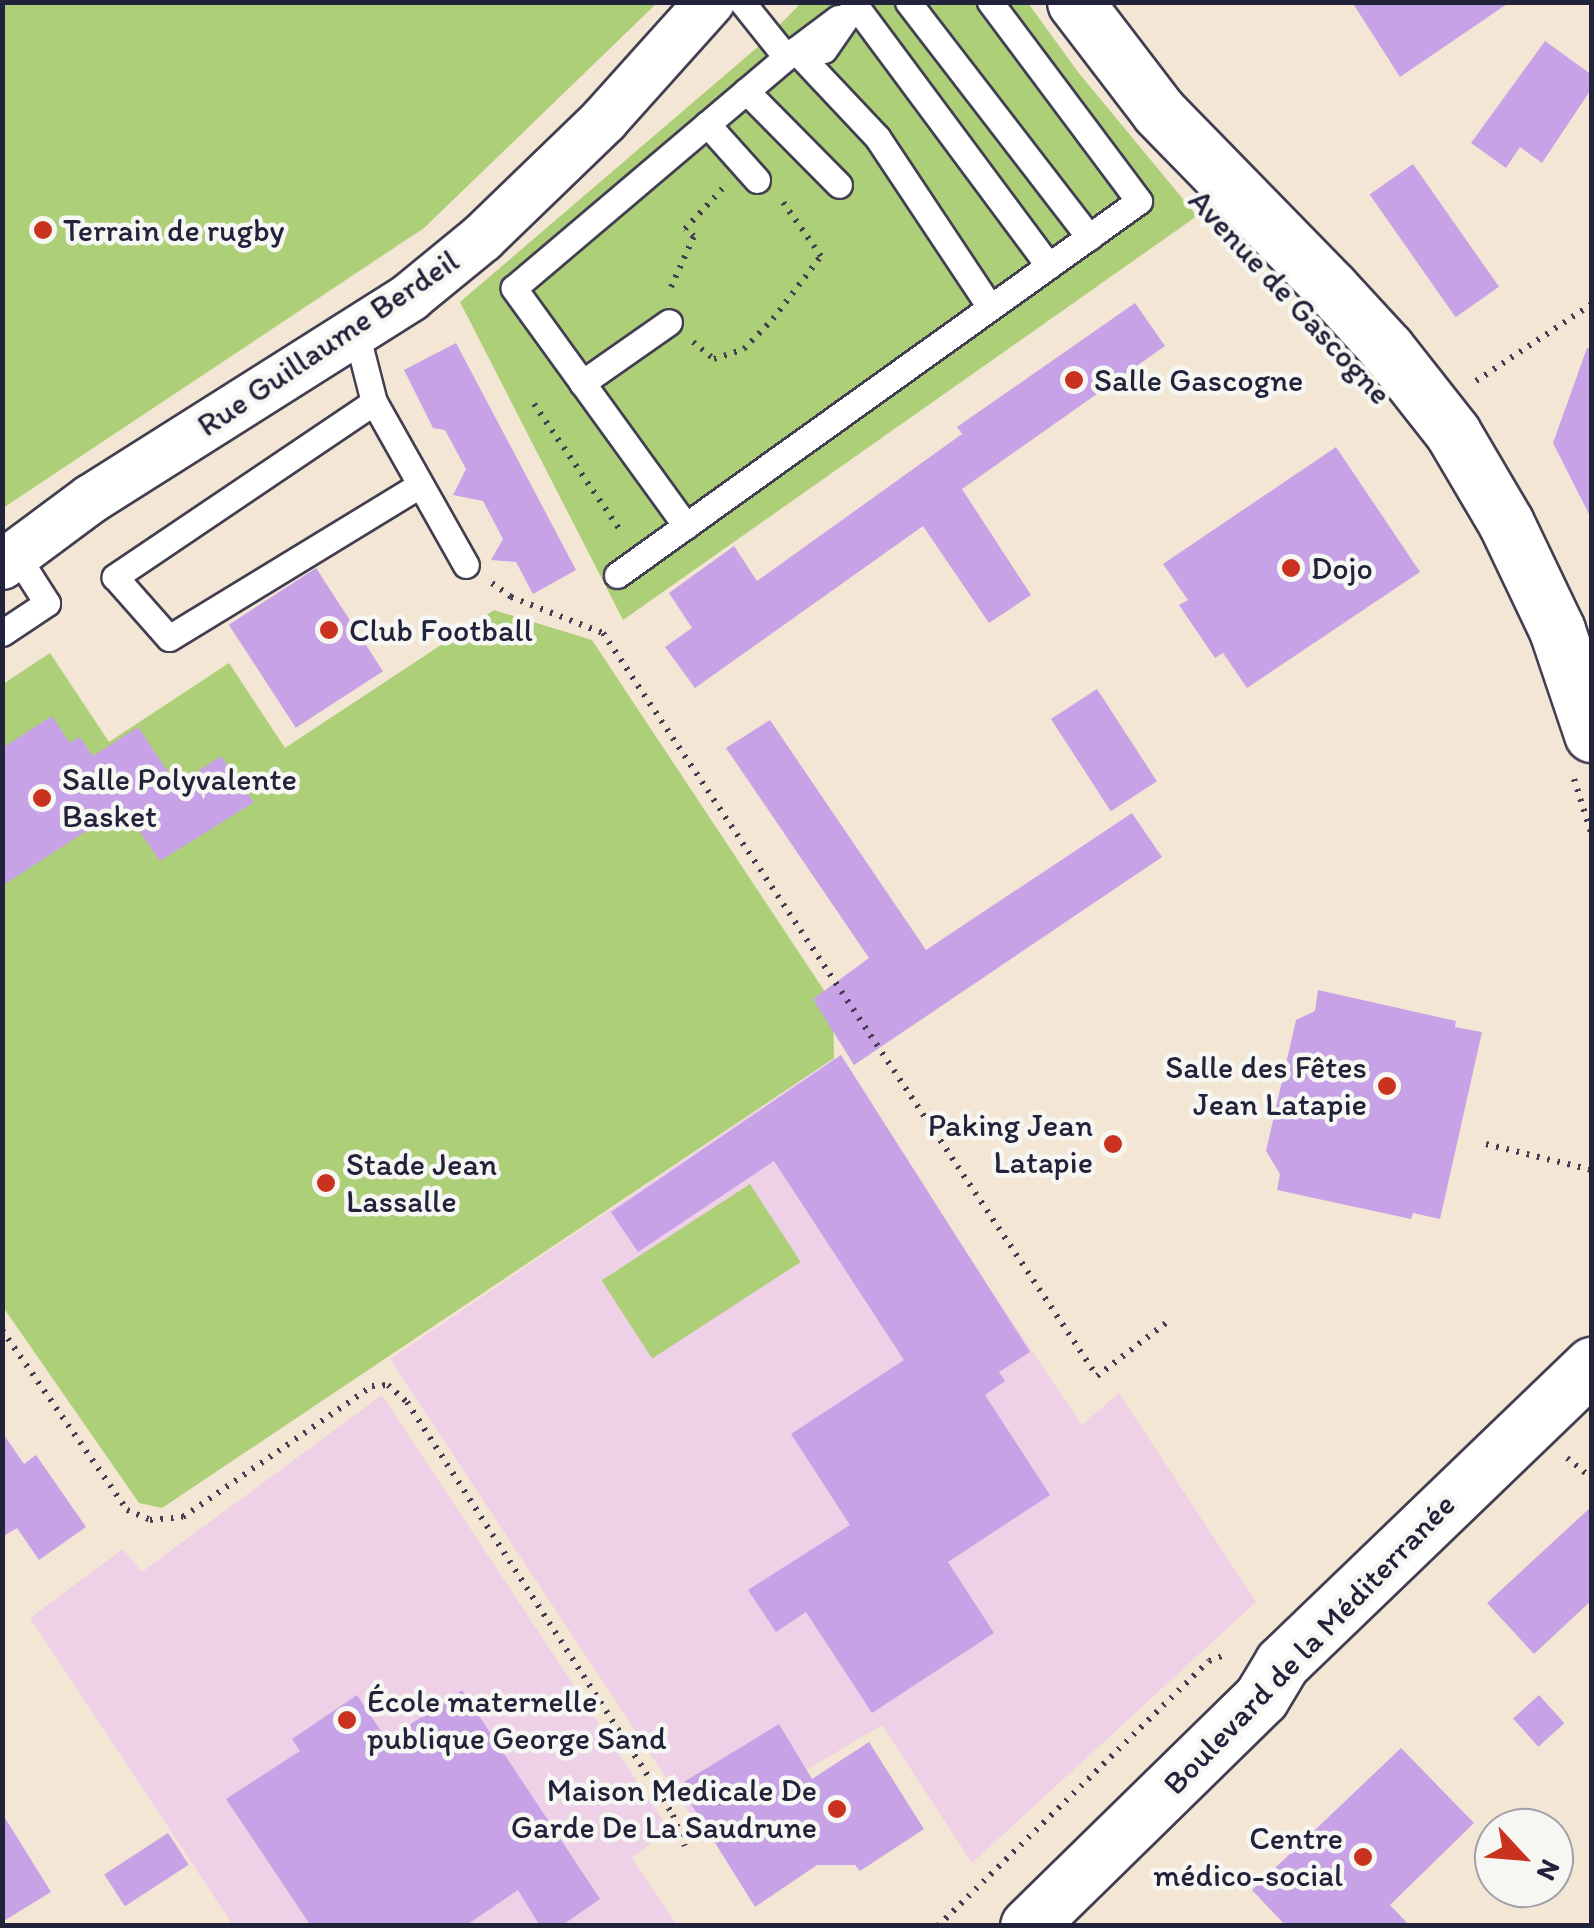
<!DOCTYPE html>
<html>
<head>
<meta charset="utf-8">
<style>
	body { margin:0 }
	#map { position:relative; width:1594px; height:1928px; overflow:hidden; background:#f4e6d4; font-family:Itim,sans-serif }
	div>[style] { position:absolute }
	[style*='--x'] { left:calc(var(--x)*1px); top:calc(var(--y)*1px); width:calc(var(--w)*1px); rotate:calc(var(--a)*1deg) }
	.built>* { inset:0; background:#eed0e7 }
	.green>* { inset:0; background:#adcf78; transform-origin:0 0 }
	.building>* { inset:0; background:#c7a2e6; transform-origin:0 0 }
	.path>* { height:6px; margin-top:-3px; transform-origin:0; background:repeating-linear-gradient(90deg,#423f52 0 2.5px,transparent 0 10.5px) }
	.roads { filter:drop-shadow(2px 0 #423f52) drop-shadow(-2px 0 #423f52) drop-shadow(0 2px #423f52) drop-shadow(0 -2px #423f52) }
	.lane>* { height:25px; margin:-12.5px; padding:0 12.5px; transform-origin:12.5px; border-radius:12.5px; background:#fff }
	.street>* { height:48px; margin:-24px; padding:0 24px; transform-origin:24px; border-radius:24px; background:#fff }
	.secondary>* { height:55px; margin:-27.5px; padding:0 27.5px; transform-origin:27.5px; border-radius:27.5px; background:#fff }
	.dots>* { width:28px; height:28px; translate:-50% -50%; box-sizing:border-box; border:5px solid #f6f6f2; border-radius:50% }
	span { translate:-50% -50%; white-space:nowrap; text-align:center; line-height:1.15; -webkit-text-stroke:9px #f6f6f2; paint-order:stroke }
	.poi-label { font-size:32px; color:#22223b }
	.left { translate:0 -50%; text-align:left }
	.right { translate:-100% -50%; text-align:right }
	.street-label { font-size:32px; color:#22223b }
	.frame { position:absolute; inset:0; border:5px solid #22223b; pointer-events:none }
	.north { position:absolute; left:1474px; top:1808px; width:100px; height:100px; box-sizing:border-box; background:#f6f6f2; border:2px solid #a1a1a9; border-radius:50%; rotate:116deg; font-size:28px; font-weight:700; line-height:40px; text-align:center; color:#22223b }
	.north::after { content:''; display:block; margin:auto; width:35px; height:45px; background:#c8321e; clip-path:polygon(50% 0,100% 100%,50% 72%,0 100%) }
</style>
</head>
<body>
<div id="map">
	<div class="built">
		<div style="clip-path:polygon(834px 1058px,1082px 1425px,1119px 1393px,1256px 1602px,972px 1863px,882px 1725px,702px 1832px,390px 1359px)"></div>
		<div style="clip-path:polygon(382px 1395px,664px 1822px,662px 1834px,632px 1858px,677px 1925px,233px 1925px,30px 1618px,123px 1549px,142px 1572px)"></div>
	</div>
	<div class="green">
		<div style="clip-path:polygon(3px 2px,656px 2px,657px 3px,424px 228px,3px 508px)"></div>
		<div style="clip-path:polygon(801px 3px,1028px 3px,1078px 72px,1197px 216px,623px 620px,460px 302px,760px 45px)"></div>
		<div style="clip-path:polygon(494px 610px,592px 640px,833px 1004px,834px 1058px,162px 1508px,139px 1503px,3px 1307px,3px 684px,50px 653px,109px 742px,229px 663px,285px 748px)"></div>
		<div style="left:750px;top:1184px;width:93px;height:177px;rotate:57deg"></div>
	</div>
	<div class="building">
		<div style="clip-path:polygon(1352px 2px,1510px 2px,1400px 77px)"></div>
		<div style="clip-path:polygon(1545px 41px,1592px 75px,1592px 88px,1542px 163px,1520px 147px,1506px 168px,1471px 143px)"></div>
		<div style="left:1413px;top:164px;width:150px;height:53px;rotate:55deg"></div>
		<div style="clip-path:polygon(1135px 303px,1165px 346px,962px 489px,1031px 595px,989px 623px,923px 526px,695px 688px,665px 647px,692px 628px,669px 593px,734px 546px,757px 581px,962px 434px,957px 427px)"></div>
		<div style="clip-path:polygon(456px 343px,576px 570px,533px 594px,516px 562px,491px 560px,503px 539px,483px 501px,453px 495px,466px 469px,445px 430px,433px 428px,404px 370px)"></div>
		<div style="clip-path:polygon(1587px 348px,1592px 349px,1592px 520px,1553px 443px)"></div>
		<div style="clip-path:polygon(1336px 447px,1420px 572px,1247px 688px,1223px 653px,1215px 658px,1179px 605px,1188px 600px,1163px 564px)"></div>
		<div style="left:316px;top:568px;width:123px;height:104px;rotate:57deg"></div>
		<div style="left:1097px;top:689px;width:110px;height:55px;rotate:57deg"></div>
		<div style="clip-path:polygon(52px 716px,70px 743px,80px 737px,93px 756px,138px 727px,177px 785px,221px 756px,254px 802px,160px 861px,123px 807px,2px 886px,2px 748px)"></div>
		<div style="clip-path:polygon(770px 720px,926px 950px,1132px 813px,1162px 857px,854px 1065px,813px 999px,869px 958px,726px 748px)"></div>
		<div style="clip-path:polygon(1318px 990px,1456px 1021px,1455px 1027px,1482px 1032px,1440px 1219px,1413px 1213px,1411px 1219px,1277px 1190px,1280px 1174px,1266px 1151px,1296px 1020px,1315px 1011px)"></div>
		<div style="clip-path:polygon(841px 1055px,1030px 1352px,999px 1372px,1005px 1381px,985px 1395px,1050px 1495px,948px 1562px,994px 1633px,872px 1713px,806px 1612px,776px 1632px,748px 1590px,850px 1525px,791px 1434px,904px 1360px,774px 1161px,638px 1252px,611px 1212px)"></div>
		<div style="clip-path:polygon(2px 1432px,24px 1464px,36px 1455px,86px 1527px,39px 1560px,17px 1528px,2px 1537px)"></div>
		<div style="clip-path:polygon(1592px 1506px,1592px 1600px,1534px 1654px,1487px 1603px)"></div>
		<div style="clip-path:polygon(462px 1690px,600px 1899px,561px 1926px,540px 1926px,518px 1890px,465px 1926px,311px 1926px,226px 1799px,300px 1751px,292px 1739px,357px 1695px,387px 1740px)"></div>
		<div style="left:1539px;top:1695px;width:38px;height:35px;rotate:48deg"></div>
		<div style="clip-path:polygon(779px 1724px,812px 1779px,869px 1742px,924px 1829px,860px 1871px,855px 1865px,817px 1865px,755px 1907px,679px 1785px)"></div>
		<div style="clip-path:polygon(1401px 1748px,1474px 1823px,1390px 1905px,1410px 1926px,1286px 1926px,1252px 1890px)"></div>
		<div style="clip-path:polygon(2px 1813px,51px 1892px,2px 1922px)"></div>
		<div style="left:168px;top:1833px;width:38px;height:76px;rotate:57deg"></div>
	</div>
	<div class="path">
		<div style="--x:671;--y:287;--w:56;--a:-65.7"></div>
		<div style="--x:694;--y:236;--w:11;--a:-142"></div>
		<div style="--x:685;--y:229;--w:56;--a:-47.2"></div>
		<div style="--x:693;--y:342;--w:27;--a:39"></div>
		<div style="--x:714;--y:359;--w:32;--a:-18"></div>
		<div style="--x:744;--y:349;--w:42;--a:-46"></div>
		<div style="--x:773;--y:319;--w:79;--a:-52.7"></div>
		<div style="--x:821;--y:256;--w:67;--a:-125.3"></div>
		<div style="--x:1476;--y:381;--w:139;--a:-33.6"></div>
		<div style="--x:534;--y:404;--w:153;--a:55.7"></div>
		<div style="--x:492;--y:583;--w:24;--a:36"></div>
		<div style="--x:511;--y:597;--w:99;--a:21.4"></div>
		<div style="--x:603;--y:633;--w:892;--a:56.38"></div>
		<div style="--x:1097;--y:1376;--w:88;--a:-37.6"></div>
		<div style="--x:1574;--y:779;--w:60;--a:72.5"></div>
		<div style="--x:1486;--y:1144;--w:109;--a:13.8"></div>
		<div style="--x:1592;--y:1231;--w:44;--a:90"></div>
		<div style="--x:2;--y:1330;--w:219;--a:55.2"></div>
		<div style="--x:127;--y:1510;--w:25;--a:23"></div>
		<div style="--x:150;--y:1520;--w:33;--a:-5"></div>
		<div style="--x:183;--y:1517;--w:230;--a:-34.7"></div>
		<div style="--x:372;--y:1386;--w:16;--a:-4"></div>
		<div style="--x:388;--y:1385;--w:25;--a:42"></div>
		<div style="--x:407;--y:1402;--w:491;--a:57.2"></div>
		<div style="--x:673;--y:1815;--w:33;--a:69"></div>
		<div style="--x:1567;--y:1458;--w:32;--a:39"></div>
		<div style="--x:938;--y:1926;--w:379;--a:-44.4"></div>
		<div style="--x:1209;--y:1661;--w:19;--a:-21"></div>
	</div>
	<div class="roads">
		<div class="lane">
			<div style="--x:742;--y:2;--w:70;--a:51.3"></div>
			<div style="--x:786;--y:57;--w:65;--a:-36.9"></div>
			<div style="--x:908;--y:2;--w:297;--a:52.4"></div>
			<div style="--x:795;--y:50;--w:120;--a:46.7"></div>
			<div style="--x:877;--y:137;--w:204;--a:56.4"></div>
			<div style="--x:824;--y:50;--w:55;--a:-55.4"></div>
			<div style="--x:855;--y:5;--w:325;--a:53.4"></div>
			<div style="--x:746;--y:91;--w:132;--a:45.3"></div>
			<div style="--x:707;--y:124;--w:75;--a:48.2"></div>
			<div style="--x:356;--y:332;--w:72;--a:75.6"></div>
			<div style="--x:374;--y:402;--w:187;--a:60.6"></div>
			<div style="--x:582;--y:383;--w:106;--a:-35"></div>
			<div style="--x:374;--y:402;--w:313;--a:146"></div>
			<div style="--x:115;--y:577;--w:81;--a:48.5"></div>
			<div style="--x:169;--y:638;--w:294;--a:-31.4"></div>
			<div style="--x:686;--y:526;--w:294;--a:-125.9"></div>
			<div style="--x:514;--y:288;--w:357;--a:-40.3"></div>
			<div style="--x:617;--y:575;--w:642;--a:-35.62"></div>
			<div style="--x:1139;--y:201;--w:249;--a:-126.8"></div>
			<div style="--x:2;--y:633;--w:54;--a:-33.7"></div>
			<div style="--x:47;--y:603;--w:56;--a:-122.6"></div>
		</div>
		<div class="street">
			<div style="--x:2;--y:565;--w:111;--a:-36.6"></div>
			<div style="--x:91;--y:499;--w:378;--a:-32.3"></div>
			<div style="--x:410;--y:297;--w:93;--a:-39.3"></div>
			<div style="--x:482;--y:238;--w:170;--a:-44"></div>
			<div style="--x:604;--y:120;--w:159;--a:-48.1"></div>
		</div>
		<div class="secondary">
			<div style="--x:1075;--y:2;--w:138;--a:52.6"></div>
			<div style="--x:1159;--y:112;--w:245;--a:45.7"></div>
			<div style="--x:1330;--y:287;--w:84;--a:47.4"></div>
			<div style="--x:1387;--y:349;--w:107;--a:51.8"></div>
			<div style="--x:1453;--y:433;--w:104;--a:59.5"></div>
			<div style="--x:1506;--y:523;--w:119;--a:64.5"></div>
			<div style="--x:1557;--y:630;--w:110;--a:71.4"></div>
			<div style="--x:1028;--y:1926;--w:326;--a:-44.4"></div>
			<div style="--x:1261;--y:1698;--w:41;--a:-59"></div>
			<div style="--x:1282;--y:1663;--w:430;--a:-43.9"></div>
		</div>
	</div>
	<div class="dots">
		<div style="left:43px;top:230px;background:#c8321e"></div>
		<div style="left:1074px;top:380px;background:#c8321e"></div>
		<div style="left:1291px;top:568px;background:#c8321e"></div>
		<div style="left:329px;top:630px;background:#c8321e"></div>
		<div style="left:42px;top:798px;background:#c8321e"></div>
		<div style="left:1387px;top:1086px;background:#c8321e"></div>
		<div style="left:1113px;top:1144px;background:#c8321e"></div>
		<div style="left:326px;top:1183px;background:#c8321e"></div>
		<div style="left:347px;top:1720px;background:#c8321e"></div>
		<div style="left:837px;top:1809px;background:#c8321e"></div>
		<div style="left:1363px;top:1857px;background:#c8321e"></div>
	</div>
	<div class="poi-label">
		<span class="left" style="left:63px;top:230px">Terrain de rugby</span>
		<span class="left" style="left:1094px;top:380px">Salle Gascogne</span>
		<span class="left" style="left:1311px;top:568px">Dojo</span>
		<span class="left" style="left:349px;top:630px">Club Football</span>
		<span class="left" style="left:62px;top:798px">Salle Polyvalente<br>Basket</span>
		<span class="right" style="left:1367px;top:1086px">Salle des Fêtes<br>Jean Latapie</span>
		<span class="right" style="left:1093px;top:1144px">Paking Jean<br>Latapie</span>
		<span class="left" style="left:346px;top:1183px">Stade Jean<br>Lassalle</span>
		<span class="left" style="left:367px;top:1720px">École maternelle<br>publique George Sand</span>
		<span class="right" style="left:817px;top:1809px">Maison Medicale De<br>Garde De La Saudrune</span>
		<span class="right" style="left:1343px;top:1857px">Centre<br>médico-social</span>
	</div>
	<div class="street-label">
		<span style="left:1290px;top:297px;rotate:47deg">Avenue de Gascogne</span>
		<span style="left:328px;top:343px;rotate:-34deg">Rue Guillaume Berdeil</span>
		<span style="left:1309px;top:1644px;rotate:-46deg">Boulevard de la Méditerranée</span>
	</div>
	<div class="frame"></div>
	<div class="north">N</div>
</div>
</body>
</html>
